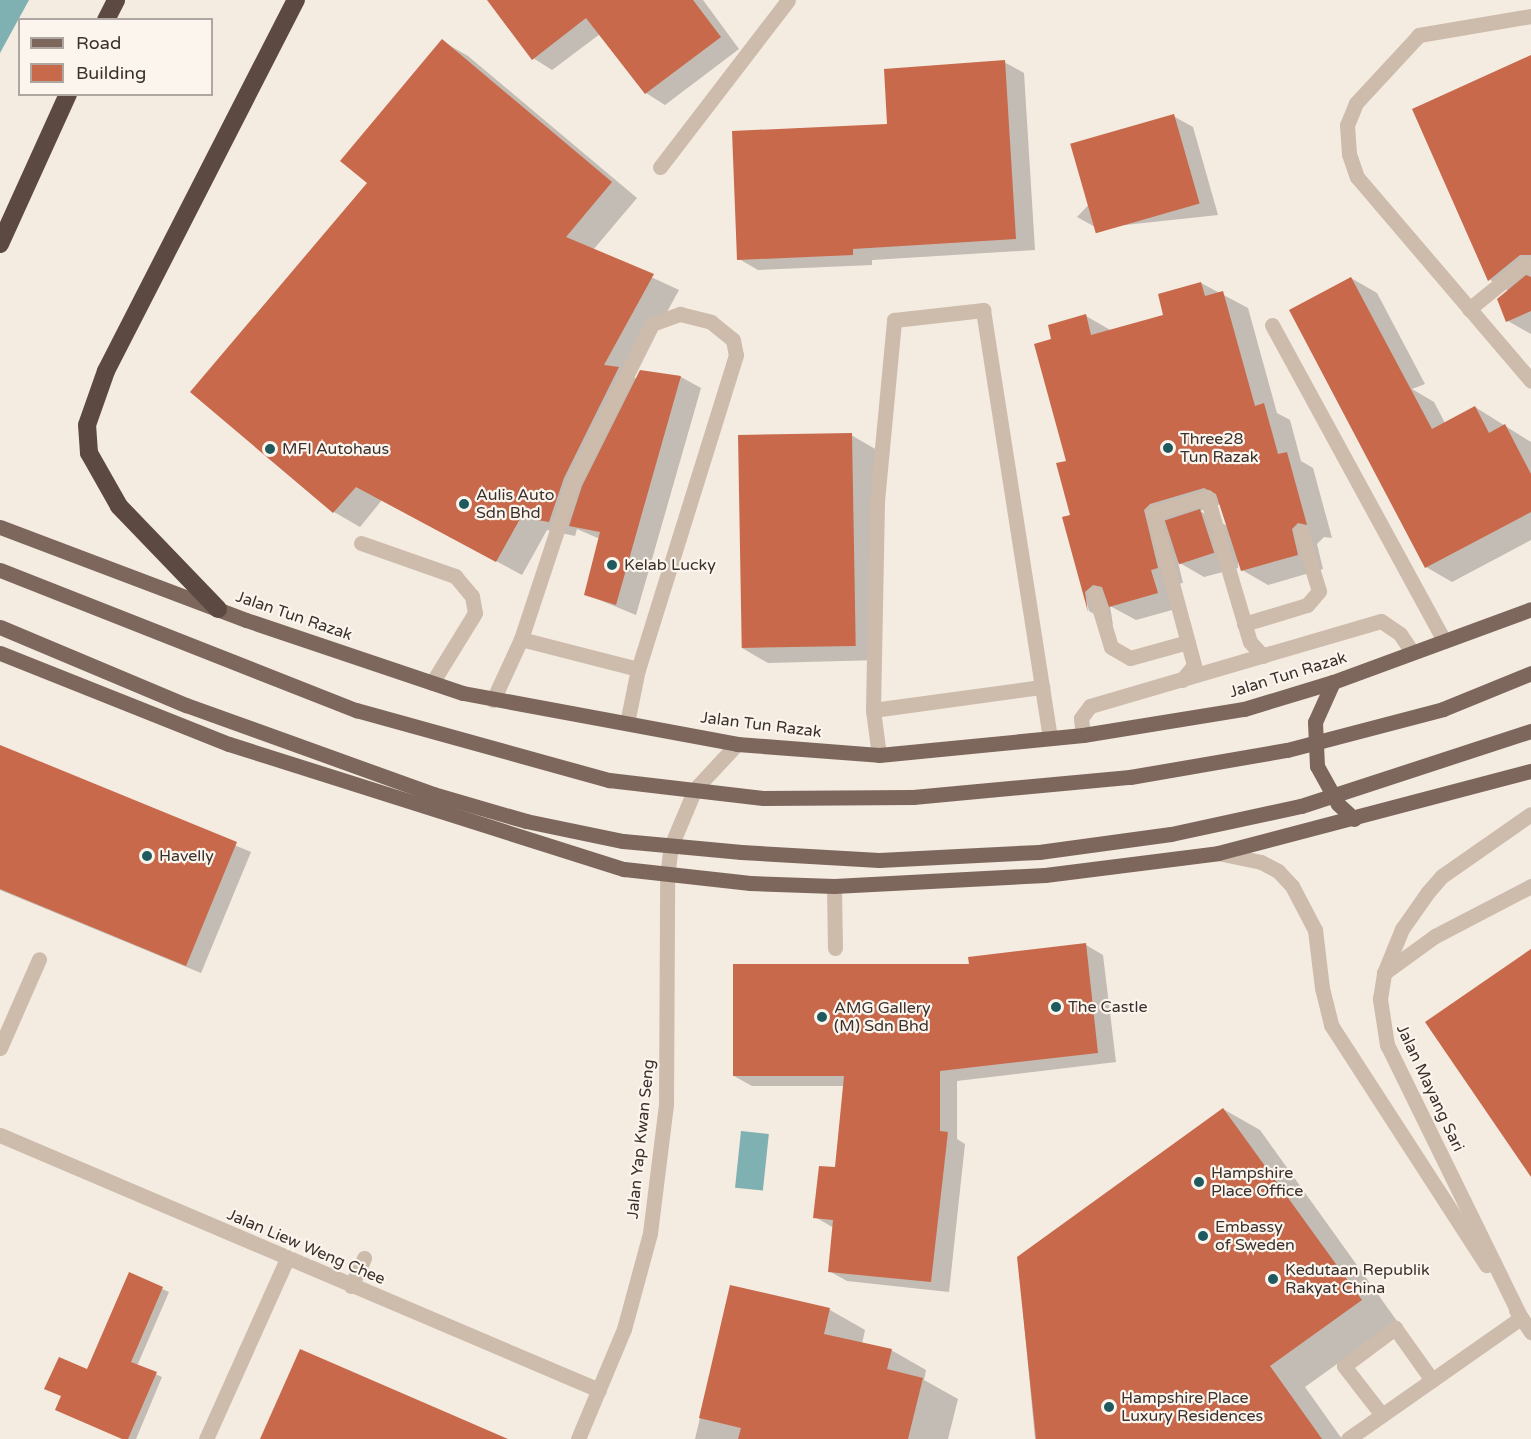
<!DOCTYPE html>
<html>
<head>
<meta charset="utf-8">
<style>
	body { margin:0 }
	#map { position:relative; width:1531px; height:1439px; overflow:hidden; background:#f4ebe1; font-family:"Varela Round",sans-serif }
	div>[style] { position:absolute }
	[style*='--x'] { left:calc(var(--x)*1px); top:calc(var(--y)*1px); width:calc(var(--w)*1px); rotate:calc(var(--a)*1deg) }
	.water>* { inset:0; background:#7fb0b2; transform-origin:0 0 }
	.shadow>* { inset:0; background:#0003 }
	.building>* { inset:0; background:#c8694b; transform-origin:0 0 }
	.minor>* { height:15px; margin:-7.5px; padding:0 7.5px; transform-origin:7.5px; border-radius:7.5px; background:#cdbbac }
	.major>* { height:15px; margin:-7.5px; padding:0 7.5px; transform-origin:7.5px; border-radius:7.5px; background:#7d675c }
	.highway>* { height:18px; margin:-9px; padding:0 9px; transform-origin:9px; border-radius:9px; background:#5c4a42 }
	.dots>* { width:16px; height:16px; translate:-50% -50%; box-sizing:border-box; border:3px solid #fbf5ee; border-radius:50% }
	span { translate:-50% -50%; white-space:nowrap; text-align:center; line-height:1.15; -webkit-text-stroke:4.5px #fbf5ee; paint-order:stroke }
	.poi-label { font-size:16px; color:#3b302b }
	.left { translate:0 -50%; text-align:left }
	.street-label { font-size:16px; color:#3b302b }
	.legend { position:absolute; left:18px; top:18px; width:195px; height:78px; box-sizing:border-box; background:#fbf5ee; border:2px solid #aea6a0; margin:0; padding:8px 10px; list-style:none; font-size:18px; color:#3b302b }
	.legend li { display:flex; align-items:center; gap:12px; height:30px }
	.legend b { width:30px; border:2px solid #aea6a0 }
</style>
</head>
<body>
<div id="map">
	<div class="water">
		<div style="clip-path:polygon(0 0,29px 0,0 53px)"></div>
		<div style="left:741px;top:1131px;width:28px;height:57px;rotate:6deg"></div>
	</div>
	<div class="shadow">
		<div style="clip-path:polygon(503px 0,703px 0,739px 49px,665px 105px,646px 93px,600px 34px,552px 70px,533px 58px)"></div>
		<div style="clip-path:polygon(442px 41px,468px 56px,637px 198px,593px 250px,679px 290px,632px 376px,637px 379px,641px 372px,681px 377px,701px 388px,636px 615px,585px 594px,600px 539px,577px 529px,575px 536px,547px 530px,522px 575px,382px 500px,360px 527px,334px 512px,192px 392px,369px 183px)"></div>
		<div style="clip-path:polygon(1531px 57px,1531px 334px,1508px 321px,1509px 291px,1490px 280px,1414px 110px)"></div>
		<div style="clip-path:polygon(1004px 62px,1024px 73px,1035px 250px,872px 260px,872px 265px,758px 270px,739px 259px,889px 125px)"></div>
		<div style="clip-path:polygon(1173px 116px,1193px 127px,1218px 215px,1097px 228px,1077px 217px)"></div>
		<div style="clip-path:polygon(1351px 278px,1377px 293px,1425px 384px,1412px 389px,1434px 402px,1445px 423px,1475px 407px,1531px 442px,1531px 540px,1452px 582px,1426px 567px)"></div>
		<div style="clip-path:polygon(evenodd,1201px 283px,1248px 308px,1277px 413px,1290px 420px,1301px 461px,1313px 468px,1332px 538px,1324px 537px,1317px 544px,1323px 569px,1268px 585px,1242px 570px,1238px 557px,1238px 568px,1204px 577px,1178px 562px,1183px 583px,1176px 584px,1183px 607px,1136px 620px,1110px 606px,1113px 625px,1089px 611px,1064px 518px,1072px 516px,1053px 340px,1086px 316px,1112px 331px,1165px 316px,1201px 283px,1221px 504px,1229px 527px,1200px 511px,1221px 504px)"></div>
		<div style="clip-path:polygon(851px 435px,877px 450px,880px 660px,768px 663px,742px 648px)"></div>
		<div style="clip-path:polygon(0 747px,251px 852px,201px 973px,0 890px)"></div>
		<div style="clip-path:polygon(1086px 945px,1103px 955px,1116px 1062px,957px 1081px,957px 1139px,965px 1144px,949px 1292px,847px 1281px,829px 1271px,834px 1228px,815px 1217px,836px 1169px,845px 1086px,752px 1086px,734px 1076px,971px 966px)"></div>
		<div style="clip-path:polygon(1223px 1109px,1260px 1130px,1397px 1321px,1305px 1387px,1342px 1439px,1035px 1439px,1018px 1258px)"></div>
		<div style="clip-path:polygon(130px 1274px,169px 1292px,137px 1366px,162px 1377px,136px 1439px,123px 1439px,88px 1371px)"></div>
		<div style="clip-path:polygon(731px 1287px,830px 1310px,865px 1330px,862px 1344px,891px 1350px,926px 1370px,924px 1380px,958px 1399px,948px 1439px,695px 1439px)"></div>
	</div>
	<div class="building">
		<div style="clip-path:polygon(487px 0,693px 0,721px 37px,645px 94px,586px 18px,532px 60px)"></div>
		<div style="clip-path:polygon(442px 39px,612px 182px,566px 237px,654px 274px,604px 365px,619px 367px,564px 478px,549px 522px,521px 517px,496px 562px,356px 487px,333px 513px,190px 392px,367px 183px,340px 161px)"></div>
		<div style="clip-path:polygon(1531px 55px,1531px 255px,1520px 255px,1488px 281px,1412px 109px)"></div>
		<div style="clip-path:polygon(1005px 60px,1016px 239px,853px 249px,853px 255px,737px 260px,732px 131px,887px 124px,884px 69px)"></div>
		<div style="left:1174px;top:114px;width:93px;height:108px;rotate:74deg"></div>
		<div style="clip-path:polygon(1526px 275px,1531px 277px,1531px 311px,1506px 322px,1497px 299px)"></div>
		<div style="clip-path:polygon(1351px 277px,1432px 429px,1475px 406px,1489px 433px,1505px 424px,1531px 474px,1531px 512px,1425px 568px,1289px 310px)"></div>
		<div style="clip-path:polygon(1201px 282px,1205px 296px,1223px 291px,1255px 406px,1264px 403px,1278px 454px,1287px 452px,1307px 525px,1298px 523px,1292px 529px,1298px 555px,1241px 571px,1216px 494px,1204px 488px,1150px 504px,1144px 510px,1158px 568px,1151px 570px,1158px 593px,1109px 607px,1102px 587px,1093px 585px,1085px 592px,1088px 612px,1062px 517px,1070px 515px,1056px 463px,1066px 461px,1034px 344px,1051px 339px,1048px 325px,1086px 314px,1091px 335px,1163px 315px,1158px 294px)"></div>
		<div style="clip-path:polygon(640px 370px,681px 376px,616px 605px,584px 595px,600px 532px,569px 526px,582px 486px)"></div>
		<div style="left:852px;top:433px;width:213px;height:114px;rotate:89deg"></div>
		<div style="left:1200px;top:509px;width:46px;height:37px;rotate:72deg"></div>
		<div style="clip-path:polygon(0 745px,237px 842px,186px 966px,0 889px)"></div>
		<div style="clip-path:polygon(1086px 943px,1098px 1053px,940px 1071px,940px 1131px,948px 1132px,931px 1282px,828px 1272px,833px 1220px,813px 1218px,819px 1166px,835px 1167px,844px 1076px,733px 1076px,733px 964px,969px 964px,968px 957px)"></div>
		<div style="clip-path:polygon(1531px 949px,1531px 1177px,1425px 1022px)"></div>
		<div style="clip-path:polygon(1223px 1108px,1362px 1300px,1270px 1366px,1322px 1439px,1036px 1439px,1017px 1257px)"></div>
		<div style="clip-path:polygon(129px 1272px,163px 1287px,131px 1362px,157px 1372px,128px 1439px,122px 1439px,55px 1410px,61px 1396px,44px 1389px,59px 1357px,87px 1369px)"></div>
		<div style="clip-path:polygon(730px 1285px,830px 1308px,824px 1334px,892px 1349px,887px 1369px,923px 1378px,908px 1439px,738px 1439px,741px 1428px,699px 1418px)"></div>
		<div style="clip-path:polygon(300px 1349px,508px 1439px,260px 1439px)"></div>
	</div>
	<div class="minor">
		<div style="--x:1531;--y:16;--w:114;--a:170.4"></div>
		<div style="--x:1419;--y:35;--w:93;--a:132.8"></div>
		<div style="--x:1356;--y:103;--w:24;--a:112"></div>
		<div style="--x:1347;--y:125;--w:29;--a:86"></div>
		<div style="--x:1349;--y:154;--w:24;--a:71"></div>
		<div style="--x:1357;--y:177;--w:268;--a:49.5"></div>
		<div style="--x:660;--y:167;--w:210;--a:-52.5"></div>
		<div style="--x:1469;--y:309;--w:73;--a:-38.9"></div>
		<div style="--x:1526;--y:263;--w:6;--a:39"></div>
		<div style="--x:1272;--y:325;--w:360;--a:61.4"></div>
		<div style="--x:361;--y:543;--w:100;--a:19.3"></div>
		<div style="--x:455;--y:576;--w:26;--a:50"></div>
		<div style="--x:472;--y:596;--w:17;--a:80"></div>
		<div style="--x:475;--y:613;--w:82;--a:121.6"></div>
		<div style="--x:1095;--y:594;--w:55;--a:73.2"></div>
		<div style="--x:1111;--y:647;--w:22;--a:30"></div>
		<div style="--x:1130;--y:658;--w:60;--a:-15.4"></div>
		<div style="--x:1244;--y:624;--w:66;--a:-16.8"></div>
		<div style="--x:1307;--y:605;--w:18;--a:-49"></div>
		<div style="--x:1319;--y:591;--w:62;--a:-107"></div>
		<div style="--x:1182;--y:680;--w:19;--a:-51"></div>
		<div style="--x:1194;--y:665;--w:157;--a:-105.1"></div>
		<div style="--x:1153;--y:513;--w:56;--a:-16.5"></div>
		<div style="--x:1207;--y:497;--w:151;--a:73.5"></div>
		<div style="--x:1250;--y:642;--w:19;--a:47"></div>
		<div style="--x:493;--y:700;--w:67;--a:-65.3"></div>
		<div style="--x:521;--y:639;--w:165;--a:-71.7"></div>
		<div style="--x:573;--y:482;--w:177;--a:-63.4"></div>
		<div style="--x:652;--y:324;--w:30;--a:-20"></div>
		<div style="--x:680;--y:314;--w:32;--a:14"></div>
		<div style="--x:711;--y:322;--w:28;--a:39"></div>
		<div style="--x:733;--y:340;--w:15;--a:79"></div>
		<div style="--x:736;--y:355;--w:329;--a:107.3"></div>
		<div style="--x:638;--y:669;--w:121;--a:-165.6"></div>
		<div style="--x:873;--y:710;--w:171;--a:-7.8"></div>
		<div style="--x:627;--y:723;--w:55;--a:-78.5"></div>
		<div style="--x:1083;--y:735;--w:17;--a:-97"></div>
		<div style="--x:1081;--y:718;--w:15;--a:-53"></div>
		<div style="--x:1090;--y:706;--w:303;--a:-16.3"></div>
		<div style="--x:1381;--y:621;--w:23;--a:34"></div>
		<div style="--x:1400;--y:634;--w:22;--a:56"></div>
		<div style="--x:879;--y:755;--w:45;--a:-97.6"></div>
		<div style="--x:873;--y:710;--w:209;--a:-88.9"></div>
		<div style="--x:877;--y:501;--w:182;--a:-84.6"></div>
		<div style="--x:894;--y:320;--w:90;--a:-6.4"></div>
		<div style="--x:983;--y:310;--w:433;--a:81.1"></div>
		<div style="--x:1218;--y:853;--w:44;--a:11.8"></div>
		<div style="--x:1261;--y:862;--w:19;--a:28"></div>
		<div style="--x:1278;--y:871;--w:21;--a:47"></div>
		<div style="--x:1292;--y:886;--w:50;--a:62.4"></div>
		<div style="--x:1315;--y:930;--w:58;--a:83.1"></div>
		<div style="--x:1322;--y:988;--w:38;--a:76"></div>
		<div style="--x:1331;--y:1025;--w:286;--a:57.1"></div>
		<div style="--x:834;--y:886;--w:62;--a:89.1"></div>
		<div style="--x:1384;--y:973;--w:63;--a:-36"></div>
		<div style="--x:1435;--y:936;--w:108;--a:-27.5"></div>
		<div style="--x:0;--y:1048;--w:97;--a:-66.3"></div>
		<div style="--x:0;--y:1135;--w:651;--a:23.06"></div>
		<div style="--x:351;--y:1286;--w:31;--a:-65"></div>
		<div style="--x:1516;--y:1310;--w:27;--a:56"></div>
		<div style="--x:1521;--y:1318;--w:304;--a:-116.1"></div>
		<div style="--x:1387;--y:1045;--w:47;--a:-98.7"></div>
		<div style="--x:1380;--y:999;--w:26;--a:-81"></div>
		<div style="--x:1384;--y:973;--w:48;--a:-67.8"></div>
		<div style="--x:1402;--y:929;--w:45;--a:-54.9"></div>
		<div style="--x:1428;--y:892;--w:21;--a:-49"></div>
		<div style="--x:1442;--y:876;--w:108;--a:-34.9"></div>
		<div style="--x:1382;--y:1415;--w:62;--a:-127.8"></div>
		<div style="--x:1344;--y:1366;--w:64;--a:-36.7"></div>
		<div style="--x:1395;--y:1328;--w:64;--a:54.6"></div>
		<div style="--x:206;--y:1439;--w:197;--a:-65.8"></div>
		<div style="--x:578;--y:1439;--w:119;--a:-67.3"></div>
		<div style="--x:624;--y:1329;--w:99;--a:-74.8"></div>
		<div style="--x:650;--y:1233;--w:130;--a:-82.9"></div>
		<div style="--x:666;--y:1104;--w:227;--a:-89.7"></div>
		<div style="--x:667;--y:877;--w:31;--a:-83"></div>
		<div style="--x:671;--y:846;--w:62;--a:-67.2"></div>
		<div style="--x:695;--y:789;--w:62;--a:-47"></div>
		<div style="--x:1348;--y:1439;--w:211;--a:-35"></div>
	</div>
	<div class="major">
		<div style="--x:0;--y:527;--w:263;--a:20.7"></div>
		<div style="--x:246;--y:620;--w:229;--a:18.6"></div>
		<div style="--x:463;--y:693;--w:279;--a:10.5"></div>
		<div style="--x:737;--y:744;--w:142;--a:4.4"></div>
		<div style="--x:879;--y:755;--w:205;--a:-5.6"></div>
		<div style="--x:1083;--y:735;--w:163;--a:-9.2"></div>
		<div style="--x:1244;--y:709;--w:93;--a:-16.9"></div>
		<div style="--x:1333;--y:682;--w:211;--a:-20.2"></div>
		<div style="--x:0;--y:570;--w:383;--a:21.5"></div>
		<div style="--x:356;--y:710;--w:263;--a:15.5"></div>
		<div style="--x:609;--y:780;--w:155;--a:6.7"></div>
		<div style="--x:763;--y:798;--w:150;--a:-0.4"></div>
		<div style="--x:913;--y:797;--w:218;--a:-5.3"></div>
		<div style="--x:1130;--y:777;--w:159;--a:-9.8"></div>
		<div style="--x:1287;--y:750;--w:161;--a:-14.7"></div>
		<div style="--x:1443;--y:709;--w:95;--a:-22.2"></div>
		<div style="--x:0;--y:627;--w:202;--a:22.8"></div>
		<div style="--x:186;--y:705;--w:263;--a:19.8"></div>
		<div style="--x:433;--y:794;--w:97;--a:16.2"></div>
		<div style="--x:526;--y:821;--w:99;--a:11.7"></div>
		<div style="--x:623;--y:841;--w:119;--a:5.3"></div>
		<div style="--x:741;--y:852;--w:138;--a:3.3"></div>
		<div style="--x:879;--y:860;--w:160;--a:-2.9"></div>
		<div style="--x:1039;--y:852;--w:133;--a:-7.8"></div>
		<div style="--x:1171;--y:834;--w:133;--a:-12.2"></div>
		<div style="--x:1301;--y:806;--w:242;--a:-18.1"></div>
		<div style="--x:0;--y:653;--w:246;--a:21.7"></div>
		<div style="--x:229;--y:744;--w:414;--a:17.6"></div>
		<div style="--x:624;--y:869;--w:127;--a:6.3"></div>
		<div style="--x:750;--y:883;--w:84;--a:2"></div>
		<div style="--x:834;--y:886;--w:211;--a:-3"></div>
		<div style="--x:1045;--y:875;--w:174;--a:-7.2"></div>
		<div style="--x:1218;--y:853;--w:324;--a:-14.7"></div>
		<div style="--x:1333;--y:682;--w:44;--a:114.2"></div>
		<div style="--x:1315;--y:722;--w:44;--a:87.4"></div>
		<div style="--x:1317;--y:766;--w:43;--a:61.1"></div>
		<div style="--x:1338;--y:804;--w:22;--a:43"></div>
	</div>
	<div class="highway">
		<div style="--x:106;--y:20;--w:22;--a:-63"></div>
		<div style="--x:0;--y:244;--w:165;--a:-65.6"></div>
		<div style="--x:218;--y:609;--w:143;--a:-133.9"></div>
		<div style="--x:119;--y:506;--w:61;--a:-119.5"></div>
		<div style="--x:89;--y:453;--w:28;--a:-94"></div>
		<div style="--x:87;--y:425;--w:57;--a:-70.6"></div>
		<div style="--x:106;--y:371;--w:417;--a:-62.9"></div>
	</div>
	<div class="dots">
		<div style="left:1168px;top:448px;background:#1f5a5e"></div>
		<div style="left:270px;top:449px;background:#1f5a5e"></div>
		<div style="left:464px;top:504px;background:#1f5a5e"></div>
		<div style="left:612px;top:565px;background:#1f5a5e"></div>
		<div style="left:147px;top:856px;background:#1f5a5e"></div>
		<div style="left:1056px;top:1007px;background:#1f5a5e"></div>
		<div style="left:822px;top:1017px;background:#1f5a5e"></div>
		<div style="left:1199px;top:1182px;background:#1f5a5e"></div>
		<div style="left:1203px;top:1236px;background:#1f5a5e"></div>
		<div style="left:1273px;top:1279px;background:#1f5a5e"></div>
		<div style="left:1109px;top:1407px;background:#1f5a5e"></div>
	</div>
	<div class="poi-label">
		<span class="left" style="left:1180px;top:448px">Three28<br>Tun Razak</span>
		<span class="left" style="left:282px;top:449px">MFI Autohaus</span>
		<span class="left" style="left:476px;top:504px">Aulis Auto<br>Sdn Bhd</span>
		<span class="left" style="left:624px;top:565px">Kelab Lucky</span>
		<span class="left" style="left:159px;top:856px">Havelly</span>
		<span class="left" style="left:1068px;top:1007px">The Castle</span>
		<span class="left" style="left:834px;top:1017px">AMG Gallery<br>(M) Sdn Bhd</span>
		<span class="left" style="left:1211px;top:1182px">Hampshire<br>Place Office</span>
		<span class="left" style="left:1215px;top:1236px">Embassy<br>of Sweden</span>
		<span class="left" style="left:1285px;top:1279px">Kedutaan Republik<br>Rakyat China</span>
		<span class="left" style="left:1121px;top:1407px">Hampshire Place<br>Luxury Residences</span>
	</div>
	<div class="street-label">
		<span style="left:294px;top:616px;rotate:19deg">Jalan Tun Razak</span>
		<span style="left:1288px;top:675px;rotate:-17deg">Jalan Tun Razak</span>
		<span style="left:761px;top:725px;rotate:7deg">Jalan Tun Razak</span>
		<span style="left:1430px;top:1088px;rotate:65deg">Jalan Mayang Sari</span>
		<span style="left:641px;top:1139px;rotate:-84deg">Jalan Yap Kwan Seng</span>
		<span style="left:306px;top:1247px;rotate:23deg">Jalan Liew Weng Chee</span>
	</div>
	<ul class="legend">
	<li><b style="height:8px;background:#7d675c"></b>Road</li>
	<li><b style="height:16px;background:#c8694b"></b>Building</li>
	</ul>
</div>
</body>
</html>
